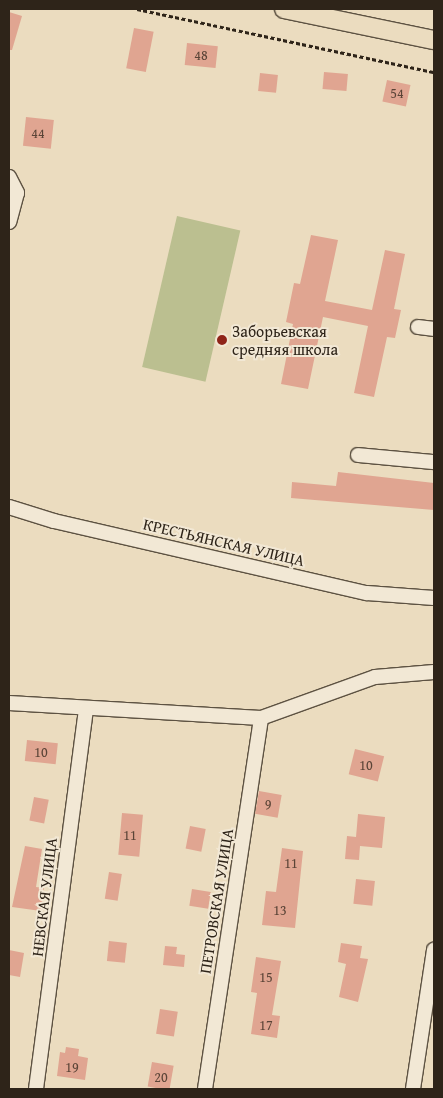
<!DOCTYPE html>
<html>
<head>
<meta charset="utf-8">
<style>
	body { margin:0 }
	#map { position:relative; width:443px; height:1098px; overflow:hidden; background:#ebdcbf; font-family:"Gentium Book Plus",serif }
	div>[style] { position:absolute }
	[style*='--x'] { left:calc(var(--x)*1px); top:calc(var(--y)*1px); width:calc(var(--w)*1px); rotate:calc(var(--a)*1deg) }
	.green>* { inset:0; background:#bbbf90; transform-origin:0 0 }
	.building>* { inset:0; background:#e0a591; transform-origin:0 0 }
	.path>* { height:2.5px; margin-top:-1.25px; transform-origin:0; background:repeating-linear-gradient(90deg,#2e2419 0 4px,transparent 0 6.5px) }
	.roads { filter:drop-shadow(1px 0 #5d5242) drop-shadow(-1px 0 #5d5242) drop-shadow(0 1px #5d5242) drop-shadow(0 -1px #5d5242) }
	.minor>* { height:14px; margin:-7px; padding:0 7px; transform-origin:7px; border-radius:7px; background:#f2e8d5 }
	.major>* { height:18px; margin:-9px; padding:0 9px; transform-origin:9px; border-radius:9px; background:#ebdcbf }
	.dots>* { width:14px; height:14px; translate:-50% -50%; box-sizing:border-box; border:2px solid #f2e8d5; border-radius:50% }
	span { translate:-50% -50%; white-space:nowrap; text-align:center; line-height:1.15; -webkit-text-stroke:4px #f2e8d5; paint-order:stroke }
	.number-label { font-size:14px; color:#5a4437 }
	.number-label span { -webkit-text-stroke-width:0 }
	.poi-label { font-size:16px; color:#2e2419 }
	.left { translate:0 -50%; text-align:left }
	.street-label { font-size:16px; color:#2e2419 }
	.frame { position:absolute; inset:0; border:10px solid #2e2419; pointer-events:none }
</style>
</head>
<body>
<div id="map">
	<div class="green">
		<div style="left:177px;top:216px;width:65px;height:155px;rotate:13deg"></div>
	</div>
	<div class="building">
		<div style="clip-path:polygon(9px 12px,22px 16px,12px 50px,9px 50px)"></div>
		<div style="left:134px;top:28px;width:20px;height:41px;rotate:11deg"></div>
		<div style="left:187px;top:43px;width:31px;height:22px;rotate:6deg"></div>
		<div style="left:324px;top:72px;width:24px;height:17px;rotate:5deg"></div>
		<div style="left:260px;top:73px;width:18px;height:18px;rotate:6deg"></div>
		<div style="left:387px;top:80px;width:24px;height:22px;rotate:12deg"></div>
		<div style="left:26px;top:117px;width:28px;height:29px;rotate:6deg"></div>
		<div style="clip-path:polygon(311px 235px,338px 240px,325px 301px,372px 310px,385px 250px,405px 254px,394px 309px,401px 310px,395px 338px,387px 337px,374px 397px,354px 393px,368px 326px,323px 317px,308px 389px,281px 384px,293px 324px,286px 322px,294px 283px,300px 284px)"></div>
		<div style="clip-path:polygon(338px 472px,434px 483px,434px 510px,291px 498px,292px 482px,336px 486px)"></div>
		<div style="left:27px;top:740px;width:31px;height:21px;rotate:6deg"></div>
		<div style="left:355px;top:749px;width:30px;height:26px;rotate:14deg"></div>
		<div style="left:259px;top:791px;width:23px;height:23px;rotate:10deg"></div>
		<div style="left:34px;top:797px;width:15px;height:24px;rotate:11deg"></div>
		<div style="left:122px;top:813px;width:21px;height:42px;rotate:5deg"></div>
		<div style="clip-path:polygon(358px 814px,385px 817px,382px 848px,360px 846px,359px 860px,345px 859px,347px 836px,356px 837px)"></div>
		<div style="left:190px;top:826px;width:16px;height:23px;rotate:11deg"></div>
		<div style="clip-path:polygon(25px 846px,42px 849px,36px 887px,44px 888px,41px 911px,12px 907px)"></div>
		<div style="clip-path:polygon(282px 848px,303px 851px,295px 928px,262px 925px,266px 891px,276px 892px)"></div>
		<div style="left:109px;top:872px;width:13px;height:27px;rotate:9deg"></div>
		<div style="left:356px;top:879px;width:19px;height:25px;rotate:6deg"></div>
		<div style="left:192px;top:889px;width:19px;height:17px;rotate:9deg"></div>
		<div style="left:109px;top:941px;width:18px;height:20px;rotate:6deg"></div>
		<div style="clip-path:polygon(341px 943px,362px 946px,360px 958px,368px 959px,358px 1002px,339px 997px,346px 964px,338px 962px)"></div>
		<div style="clip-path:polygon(165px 946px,177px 947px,176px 954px,185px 955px,184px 967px,163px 965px)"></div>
		<div style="clip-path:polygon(9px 950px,24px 953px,20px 977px,9px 975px)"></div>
		<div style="clip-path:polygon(256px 957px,281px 961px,272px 1015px,280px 1016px,277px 1038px,251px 1034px,257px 993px,251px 992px)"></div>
		<div style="left:160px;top:1009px;width:18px;height:25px;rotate:9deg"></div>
		<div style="clip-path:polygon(66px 1047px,79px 1049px,78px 1056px,88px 1058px,85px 1080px,57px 1076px,60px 1052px,65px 1053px)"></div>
		<div style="left:152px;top:1062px;width:22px;height:25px;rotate:10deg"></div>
	</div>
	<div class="path">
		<div style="--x:137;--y:9;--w:304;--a:12"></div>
	</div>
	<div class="roads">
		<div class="minor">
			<div style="--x:9;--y:177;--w:18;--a:63"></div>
			<div style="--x:17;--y:193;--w:30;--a:105"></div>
			<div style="--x:418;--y:327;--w:16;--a:7"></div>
			<div style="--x:358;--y:455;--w:76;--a:5.3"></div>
			<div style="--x:9;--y:507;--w:47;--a:17.3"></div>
			<div style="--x:54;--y:521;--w:321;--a:13"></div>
			<div style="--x:367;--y:593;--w:67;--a:4.3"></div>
			<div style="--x:9;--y:703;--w:252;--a:3.4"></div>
			<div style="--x:261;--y:718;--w:121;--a:-19.8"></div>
			<div style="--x:375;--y:677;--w:59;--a:-4.8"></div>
			<div style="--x:36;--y:1089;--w:383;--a:-82.5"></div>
			<div style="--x:205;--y:1089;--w:375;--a:-81.4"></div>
			<div style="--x:413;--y:1089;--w:141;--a:-81.4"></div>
		</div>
		<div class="major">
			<div style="--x:284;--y:9;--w:153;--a:11.7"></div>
		</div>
	</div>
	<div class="dots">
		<div style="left:222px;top:340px;background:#8f2418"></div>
	</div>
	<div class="number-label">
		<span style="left:201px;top:55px">48</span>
		<span style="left:397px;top:93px">54</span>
		<span style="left:38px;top:133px">44</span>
		<span style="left:41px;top:752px">10</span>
		<span style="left:366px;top:765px">10</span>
		<span style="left:268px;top:804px">9</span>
		<span style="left:130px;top:835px">11</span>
		<span style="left:291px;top:863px">11</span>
		<span style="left:280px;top:910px">13</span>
		<span style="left:266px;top:977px">15</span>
		<span style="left:266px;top:1025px">17</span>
		<span style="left:72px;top:1067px">19</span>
		<span style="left:161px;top:1077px">20</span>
	</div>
	<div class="poi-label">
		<span class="left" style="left:232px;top:340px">Заборьевская<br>средняя школа</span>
	</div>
	<div class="street-label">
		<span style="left:224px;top:542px;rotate:13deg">КРЕСТЬЯНСКАЯ УЛИЦА</span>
		<span style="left:44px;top:897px;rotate:-83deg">НЕВСКАЯ УЛИЦА</span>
		<span style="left:216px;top:901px;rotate:-81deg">ПЕТРОВСКАЯ УЛИЦА</span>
	</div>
	<div class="frame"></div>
</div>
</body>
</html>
